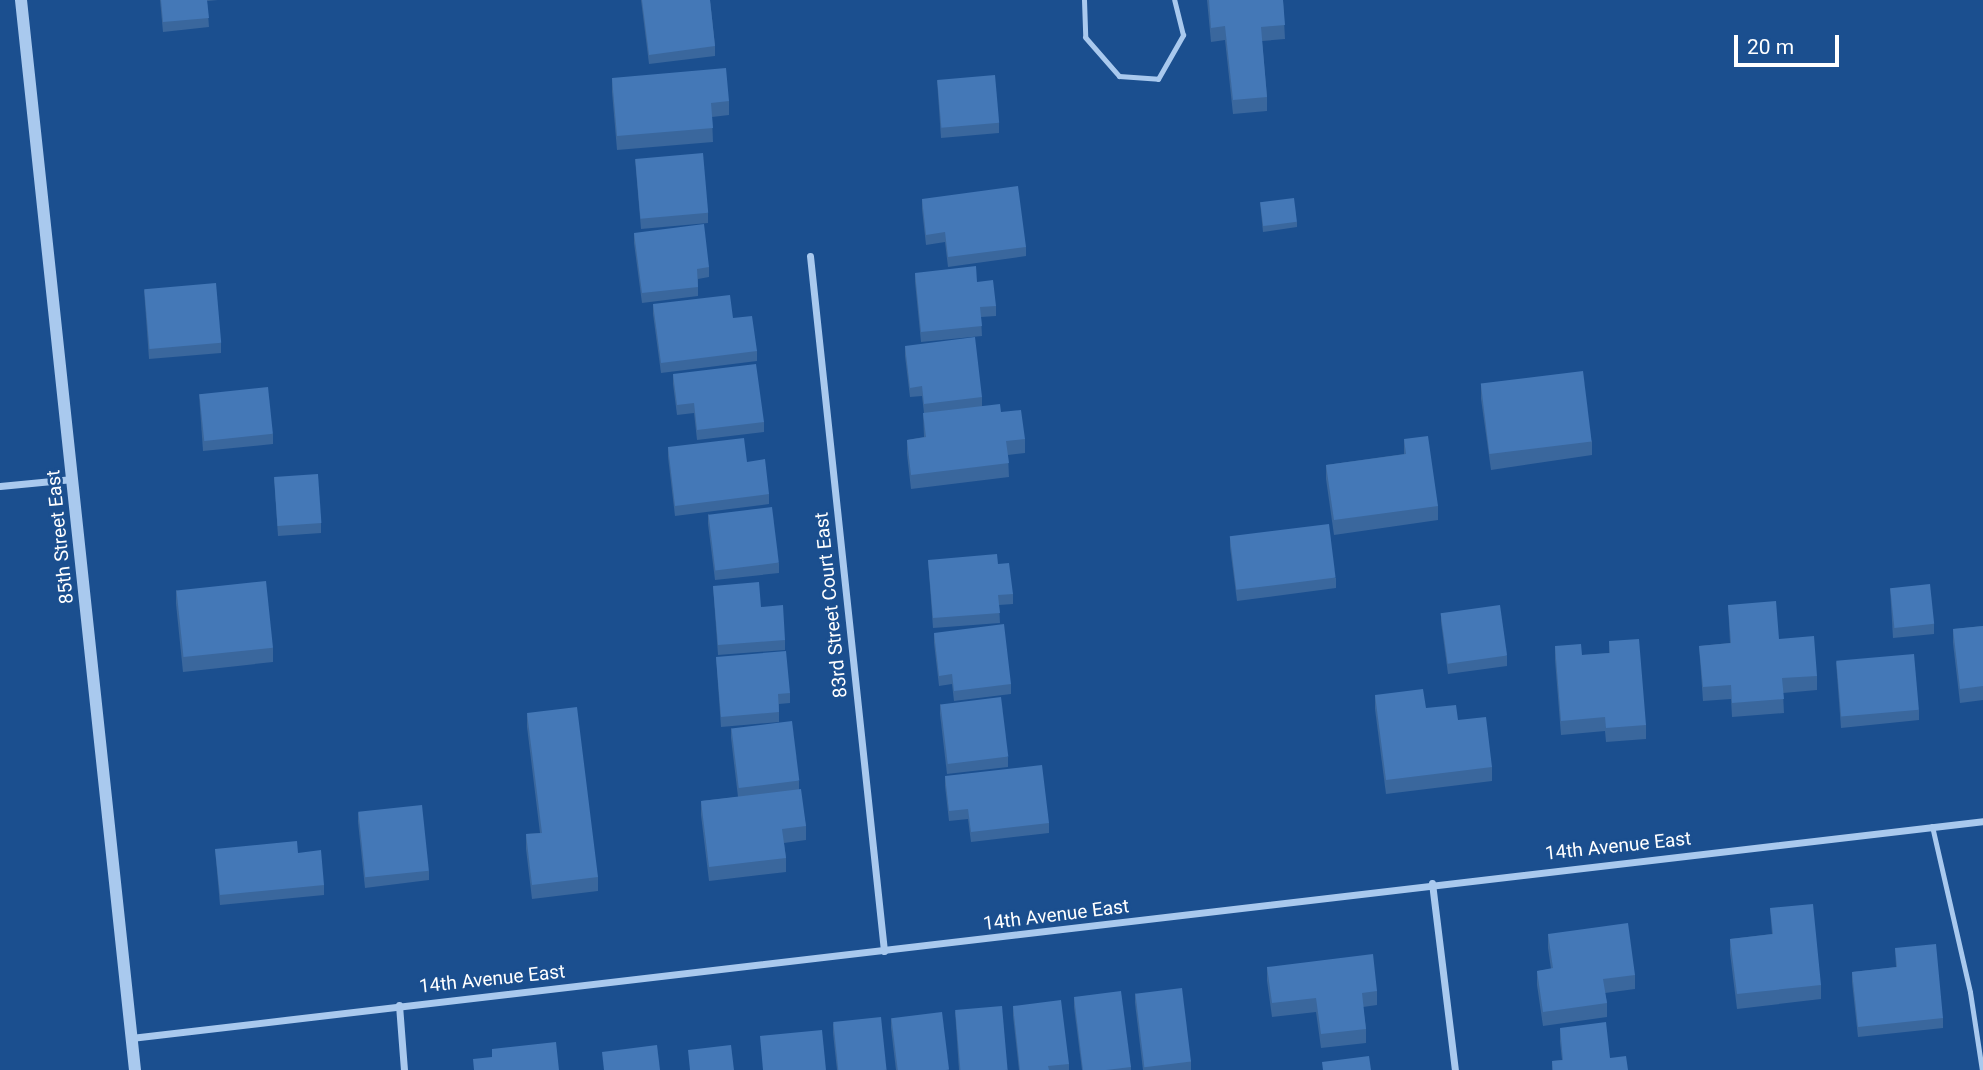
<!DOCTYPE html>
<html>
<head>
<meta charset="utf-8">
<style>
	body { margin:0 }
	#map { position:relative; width:1983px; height:1070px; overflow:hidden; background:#1b4f8f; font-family:Roboto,sans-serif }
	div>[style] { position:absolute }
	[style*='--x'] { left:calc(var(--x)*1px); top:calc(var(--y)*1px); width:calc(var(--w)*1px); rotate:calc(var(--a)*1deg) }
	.service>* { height:5px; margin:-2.5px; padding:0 2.5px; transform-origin:2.5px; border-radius:2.5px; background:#a9c9ee }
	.minor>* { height:7px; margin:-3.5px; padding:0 3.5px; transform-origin:3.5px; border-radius:3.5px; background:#a9c9ee }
	.tertiary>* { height:12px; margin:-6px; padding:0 6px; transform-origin:6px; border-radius:6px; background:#a9c9ee }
	.wall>* { inset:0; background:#3a679d }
	.building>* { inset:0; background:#4478b7; transform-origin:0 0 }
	span { translate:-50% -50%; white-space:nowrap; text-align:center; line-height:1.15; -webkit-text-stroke:5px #1b4f8f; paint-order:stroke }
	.street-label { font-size:19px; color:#fff }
	.scale { position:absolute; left:1734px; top:35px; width:105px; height:32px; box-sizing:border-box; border:4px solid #fff; border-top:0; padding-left:9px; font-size:21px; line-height:24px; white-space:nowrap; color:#fff; -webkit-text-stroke:5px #1b4f8f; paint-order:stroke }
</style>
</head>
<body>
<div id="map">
	<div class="service">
		<div style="--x:1084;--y:0;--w:37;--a:88"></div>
		<div style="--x:1085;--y:37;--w:52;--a:48.9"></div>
		<div style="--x:1119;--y:76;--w:39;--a:4"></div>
		<div style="--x:1158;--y:79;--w:51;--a:-60.4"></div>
		<div style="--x:1183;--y:35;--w:36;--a:-104"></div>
		<div style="--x:1932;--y:826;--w:170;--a:77.1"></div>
		<div style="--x:1970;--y:992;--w:79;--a:81.3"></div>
	</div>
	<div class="minor">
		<div style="--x:810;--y:256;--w:699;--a:83.92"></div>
		<div style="--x:0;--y:486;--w:73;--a:-5.5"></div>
		<div style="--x:1432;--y:883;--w:188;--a:83"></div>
		<div style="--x:399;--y:1005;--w:65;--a:85.6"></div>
		<div style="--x:131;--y:1038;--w:1865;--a:-6.68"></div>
	</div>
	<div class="tertiary">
		<div style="--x:21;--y:0;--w:1076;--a:83.92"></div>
	</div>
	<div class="wall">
		<div style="clip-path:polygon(160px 0,218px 0,207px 1px,209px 27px,163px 32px)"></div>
		<div style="clip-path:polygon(641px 0,710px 0,715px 46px,715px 56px,649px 64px)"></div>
		<div style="clip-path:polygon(1207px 0,1283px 0,1285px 39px,1262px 41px,1267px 97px,1267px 111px,1233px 114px,1225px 40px,1211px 42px)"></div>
		<div style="clip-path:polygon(612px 78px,729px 101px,729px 115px,712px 117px,713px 142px,617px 150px,612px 92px)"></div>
		<div style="clip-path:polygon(937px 80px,999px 123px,999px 133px,941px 138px)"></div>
		<div style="clip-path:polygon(635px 159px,708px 213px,708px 223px,641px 229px)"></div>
		<div style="clip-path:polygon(922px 199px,1026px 247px,1026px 256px,948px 267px,945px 242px,926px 245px,922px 209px)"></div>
		<div style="clip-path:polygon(1260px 202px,1297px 222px,1297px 227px,1263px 232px)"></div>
		<div style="clip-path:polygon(634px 233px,709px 267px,709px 277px,698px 279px,698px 296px,642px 303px,634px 243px)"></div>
		<div style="clip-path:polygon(915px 273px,977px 282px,996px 306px,996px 316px,981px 317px,982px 336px,921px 342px,915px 282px)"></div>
		<div style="clip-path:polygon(144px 290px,221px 343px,221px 353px,149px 359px)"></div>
		<div style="clip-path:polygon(653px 304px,733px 318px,757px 351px,757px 361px,661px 373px,653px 314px)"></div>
		<div style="clip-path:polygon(905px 346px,982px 397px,982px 406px,1001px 412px,1025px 439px,1025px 453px,1008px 455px,1009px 477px,911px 489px,907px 454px,907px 440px,924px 437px,923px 413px,924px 413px,922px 396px,910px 397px,905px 356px)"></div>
		<div style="clip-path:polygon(673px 374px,764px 422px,764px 432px,697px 440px,694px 413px,677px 415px,673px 384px)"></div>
		<div style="clip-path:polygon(1481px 385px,1592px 441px,1592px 455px,1491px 470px,1481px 399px)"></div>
		<div style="clip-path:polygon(199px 394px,273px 434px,273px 444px,203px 451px)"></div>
		<div style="clip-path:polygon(1404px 439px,1438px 506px,1438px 520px,1334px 535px,1326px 479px,1326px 465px,1404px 454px)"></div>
		<div style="clip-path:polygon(668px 447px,747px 462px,769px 494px,769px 504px,675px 516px,668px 457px)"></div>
		<div style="clip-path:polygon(274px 477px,321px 523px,321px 533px,278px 536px)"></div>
		<div style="clip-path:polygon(708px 514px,779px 563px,779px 573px,715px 580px,708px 524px)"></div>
		<div style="clip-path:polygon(1230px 537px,1336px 578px,1336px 588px,1237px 601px,1230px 547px)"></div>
		<div style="clip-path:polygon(928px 560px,998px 564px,1013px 594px,1013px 604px,999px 605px,1000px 623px,933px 628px)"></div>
		<div style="clip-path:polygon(713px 586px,761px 607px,785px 640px,785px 650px,718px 655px)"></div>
		<div style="clip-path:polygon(1890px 588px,1934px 624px,1934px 634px,1893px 638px)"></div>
		<div style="clip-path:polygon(176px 590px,273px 648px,273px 662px,183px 672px,176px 604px)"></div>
		<div style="clip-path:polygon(1728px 605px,1779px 639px,1817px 676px,1817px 690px,1783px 693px,1784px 713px,1732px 717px,1731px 699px,1703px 701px,1699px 646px,1730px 643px)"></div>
		<div style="clip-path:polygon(1441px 613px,1507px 656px,1507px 666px,1448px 674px,1441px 622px)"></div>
		<div style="clip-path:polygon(1983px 626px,1983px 700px,1960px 703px,1953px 643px,1953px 629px)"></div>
		<div style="clip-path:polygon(934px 633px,1011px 684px,1011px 694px,954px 701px,952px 684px,939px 686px,934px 643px)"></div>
		<div style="clip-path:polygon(1609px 641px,1646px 725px,1646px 739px,1606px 742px,1605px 731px,1561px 735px,1555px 660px,1555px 646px,1582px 655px,1609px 653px)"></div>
		<div style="clip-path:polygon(716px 657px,790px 693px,790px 703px,779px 704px,779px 722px,721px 727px)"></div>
		<div style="clip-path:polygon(1836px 662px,1919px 710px,1919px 720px,1841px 728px)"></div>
		<div style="clip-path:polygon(1375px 695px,1426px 708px,1458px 720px,1492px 767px,1492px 781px,1386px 794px,1375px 709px)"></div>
		<div style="clip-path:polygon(940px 704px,1008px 757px,1008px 767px,947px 774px,940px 714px)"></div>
		<div style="clip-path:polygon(527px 713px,598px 877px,598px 891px,532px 899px,526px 849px,526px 834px,540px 833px,527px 727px)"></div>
		<div style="clip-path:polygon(731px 728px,799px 781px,799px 789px,806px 826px,806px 840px,784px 843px,786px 858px,786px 872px,709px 881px,701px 815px,701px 801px,738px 797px,731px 738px)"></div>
		<div style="clip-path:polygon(945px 776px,1049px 823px,1049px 833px,971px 842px,968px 819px,949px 821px,945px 786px)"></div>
		<div style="clip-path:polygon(358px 812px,429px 871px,429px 880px,365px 888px,358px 822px)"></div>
		<div style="clip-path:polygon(215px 849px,298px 853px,324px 885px,324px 895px,220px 905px)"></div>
		<div style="clip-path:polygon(1770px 908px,1821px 985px,1821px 999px,1737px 1009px,1730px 953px,1730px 939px,1772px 934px)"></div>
		<div style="clip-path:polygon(1548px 934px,1635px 975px,1635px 989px,1605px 993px,1607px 1003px,1607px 1017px,1543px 1026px,1537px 985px,1537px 971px,1551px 969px,1548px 948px)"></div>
		<div style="clip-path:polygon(1895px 948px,1943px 1018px,1943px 1028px,1858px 1037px,1852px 982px,1852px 972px,1896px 967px)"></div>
		<div style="clip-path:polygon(1267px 967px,1377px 991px,1377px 1005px,1363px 1007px,1366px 1029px,1366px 1043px,1321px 1048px,1316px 1012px,1272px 1017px,1267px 981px)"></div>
		<div style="clip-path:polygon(1135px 993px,1191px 1061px,1191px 1070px,1143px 1070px,1135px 1003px)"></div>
		<div style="clip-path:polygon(1074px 997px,1131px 1067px,1131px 1070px,1082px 1070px,1074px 1007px)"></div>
		<div style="clip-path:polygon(1013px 1006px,1069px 1064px,1069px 1070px,1019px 1070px,1013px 1016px)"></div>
		<div style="clip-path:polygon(955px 1011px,1008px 1070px,959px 1070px)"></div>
		<div style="clip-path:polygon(891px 1018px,949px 1070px,896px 1070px,891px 1028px)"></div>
		<div style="clip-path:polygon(833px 1023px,887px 1070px,837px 1070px,833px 1033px)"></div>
		<div style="clip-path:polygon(1560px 1028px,1610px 1058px,1628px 1070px,1552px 1070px,1552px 1061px,1562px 1060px,1560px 1042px)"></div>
	</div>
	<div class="building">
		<div style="clip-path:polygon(161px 0,207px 0,209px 18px,163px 22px)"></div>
		<div style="clip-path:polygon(642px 0,710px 0,715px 46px,649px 55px)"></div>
		<div style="clip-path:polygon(1209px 0,1283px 0,1285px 25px,1261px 27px,1267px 97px,1233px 100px,1225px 26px,1211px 28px)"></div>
		<div style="clip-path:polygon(726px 68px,729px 101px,711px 103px,713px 128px,617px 136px,612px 78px)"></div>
		<div style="left:995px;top:75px;width:48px;height:58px;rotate:85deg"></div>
		<div style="left:703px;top:153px;width:60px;height:68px;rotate:85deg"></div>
		<div style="clip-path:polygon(1018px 186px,1026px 247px,948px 257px,945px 232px,926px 235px,922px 199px)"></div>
		<div style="left:1294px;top:198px;width:24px;height:34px;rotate:83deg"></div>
		<div style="clip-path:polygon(704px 224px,709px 267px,697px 269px,698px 287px,642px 293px,634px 233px)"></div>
		<div style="clip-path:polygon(976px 266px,977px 282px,993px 280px,996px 306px,980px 307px,982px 326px,921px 332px,915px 273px)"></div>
		<div style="left:216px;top:283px;width:60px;height:72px;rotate:85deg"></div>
		<div style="clip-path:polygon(730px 295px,733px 318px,752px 316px,757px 351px,661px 363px,653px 304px)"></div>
		<div style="clip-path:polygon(975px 337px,982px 397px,924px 404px,922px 386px,910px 388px,905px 346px)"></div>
		<div style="clip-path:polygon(756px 364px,764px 422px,697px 430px,694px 403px,677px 405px,673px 374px)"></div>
		<div style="left:1583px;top:371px;width:71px;height:103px;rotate:83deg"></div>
		<div style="left:268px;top:387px;width:47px;height:69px;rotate:84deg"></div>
		<div style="clip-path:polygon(1000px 404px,1001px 412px,1021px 410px,1025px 439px,1006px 441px,1009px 463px,911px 475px,907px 440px,926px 437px,923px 413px)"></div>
		<div style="clip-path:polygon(1428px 436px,1438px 506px,1334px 520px,1326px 465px,1406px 454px,1404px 439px)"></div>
		<div style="clip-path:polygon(744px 438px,747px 462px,765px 459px,769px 494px,675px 506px,668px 447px)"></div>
		<div style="left:318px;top:474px;width:49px;height:44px;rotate:86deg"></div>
		<div style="left:772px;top:507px;width:56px;height:64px;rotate:83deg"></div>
		<div style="left:1329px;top:524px;width:54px;height:100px;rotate:83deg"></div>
		<div style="clip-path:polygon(997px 554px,998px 564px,1009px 563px,1013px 594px,998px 595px,1000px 613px,933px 618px,928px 560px)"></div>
		<div style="left:266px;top:581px;width:67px;height:90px;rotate:84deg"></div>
		<div style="clip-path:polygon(759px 582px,761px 607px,783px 605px,785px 640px,718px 645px,713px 586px)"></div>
		<div style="left:1930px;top:584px;width:40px;height:40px;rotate:84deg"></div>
		<div style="clip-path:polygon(1776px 601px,1779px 639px,1814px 636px,1817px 676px,1782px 678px,1784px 699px,1732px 703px,1731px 685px,1703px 687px,1699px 646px,1731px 643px,1728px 605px)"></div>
		<div style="left:1500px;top:605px;width:51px;height:60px;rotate:82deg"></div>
		<div style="clip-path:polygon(1004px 624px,1011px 684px,954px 691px,952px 674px,939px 676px,934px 633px)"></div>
		<div style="clip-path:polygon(1983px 626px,1983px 686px,1960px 689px,1953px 629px)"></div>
		<div style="clip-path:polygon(1639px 639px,1646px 725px,1606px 728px,1605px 717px,1561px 721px,1555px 646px,1581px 644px,1582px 655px,1610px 653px,1609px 641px)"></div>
		<div style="clip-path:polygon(786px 651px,790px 693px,778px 694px,779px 712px,721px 717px,716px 657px)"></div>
		<div style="left:1914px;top:654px;width:56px;height:78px;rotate:85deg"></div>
		<div style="clip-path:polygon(1423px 689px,1426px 708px,1456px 705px,1458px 720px,1486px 717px,1492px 767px,1386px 780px,1375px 695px)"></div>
		<div style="left:1001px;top:697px;width:60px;height:61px;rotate:83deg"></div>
		<div style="clip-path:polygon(577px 707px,598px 877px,532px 885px,526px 834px,542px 833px,527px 713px)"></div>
		<div style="left:792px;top:721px;width:60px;height:61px;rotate:83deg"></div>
		<div style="clip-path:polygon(1042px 765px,1049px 823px,971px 832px,968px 809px,949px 811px,945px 776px)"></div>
		<div style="clip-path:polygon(801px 789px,806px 826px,782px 829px,786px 858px,709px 867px,701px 801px)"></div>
		<div style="left:422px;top:805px;width:66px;height:64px;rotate:84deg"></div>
		<div style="clip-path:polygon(297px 841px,298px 853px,321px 850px,324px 885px,220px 895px,215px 849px)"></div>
		<div style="clip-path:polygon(1813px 904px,1821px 985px,1737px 994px,1730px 939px,1773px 934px,1770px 908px)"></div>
		<div style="clip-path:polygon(1628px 923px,1635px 975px,1603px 979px,1607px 1003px,1543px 1012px,1537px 971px,1553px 968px,1548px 934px)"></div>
		<div style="clip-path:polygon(1936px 944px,1943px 1018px,1858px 1027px,1852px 972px,1897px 967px,1895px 948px)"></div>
		<div style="clip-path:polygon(1373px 954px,1377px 991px,1362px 993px,1366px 1029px,1321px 1034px,1316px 998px,1272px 1003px,1267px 967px)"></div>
		<div style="left:1182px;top:988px;width:74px;height:47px;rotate:83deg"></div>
		<div style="clip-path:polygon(1121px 991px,1131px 1067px,1106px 1070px,1083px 1070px,1074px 997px)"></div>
		<div style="clip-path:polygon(1061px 1000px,1069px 1064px,1048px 1066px,1049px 1070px,1020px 1070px,1013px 1006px)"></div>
		<div style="left:1002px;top:1006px;width:64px;height:47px;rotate:85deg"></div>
		<div style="left:942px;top:1012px;width:58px;height:51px;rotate:83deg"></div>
		<div style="left:881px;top:1017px;width:53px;height:48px;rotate:84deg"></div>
		<div style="clip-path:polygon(1606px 1022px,1610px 1058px,1626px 1056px,1628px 1070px,1553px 1070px,1552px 1061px,1563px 1060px,1560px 1028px)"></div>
		<div style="clip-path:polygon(822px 1030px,826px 1070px,763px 1070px,760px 1036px)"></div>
		<div style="clip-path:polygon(556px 1042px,559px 1070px,474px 1070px,473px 1059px,492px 1057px,492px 1049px)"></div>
		<div style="clip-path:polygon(657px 1045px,660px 1070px,604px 1070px,602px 1052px)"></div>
		<div style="clip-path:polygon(731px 1045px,734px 1070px,690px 1070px,688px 1050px)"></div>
		<div style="clip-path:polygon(1369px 1056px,1371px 1070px,1323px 1070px,1322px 1062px)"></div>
	</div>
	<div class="street-label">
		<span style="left:60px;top:537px;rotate:-96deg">85th Street East</span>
		<span style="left:831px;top:605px;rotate:-96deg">83rd Street Court East</span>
		<span style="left:1618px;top:846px;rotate:-6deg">14th Avenue East</span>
		<span style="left:1056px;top:915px;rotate:-7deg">14th Avenue East</span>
		<span style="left:492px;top:979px;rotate:-6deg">14th Avenue East</span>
	</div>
	<div class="scale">20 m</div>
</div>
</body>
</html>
